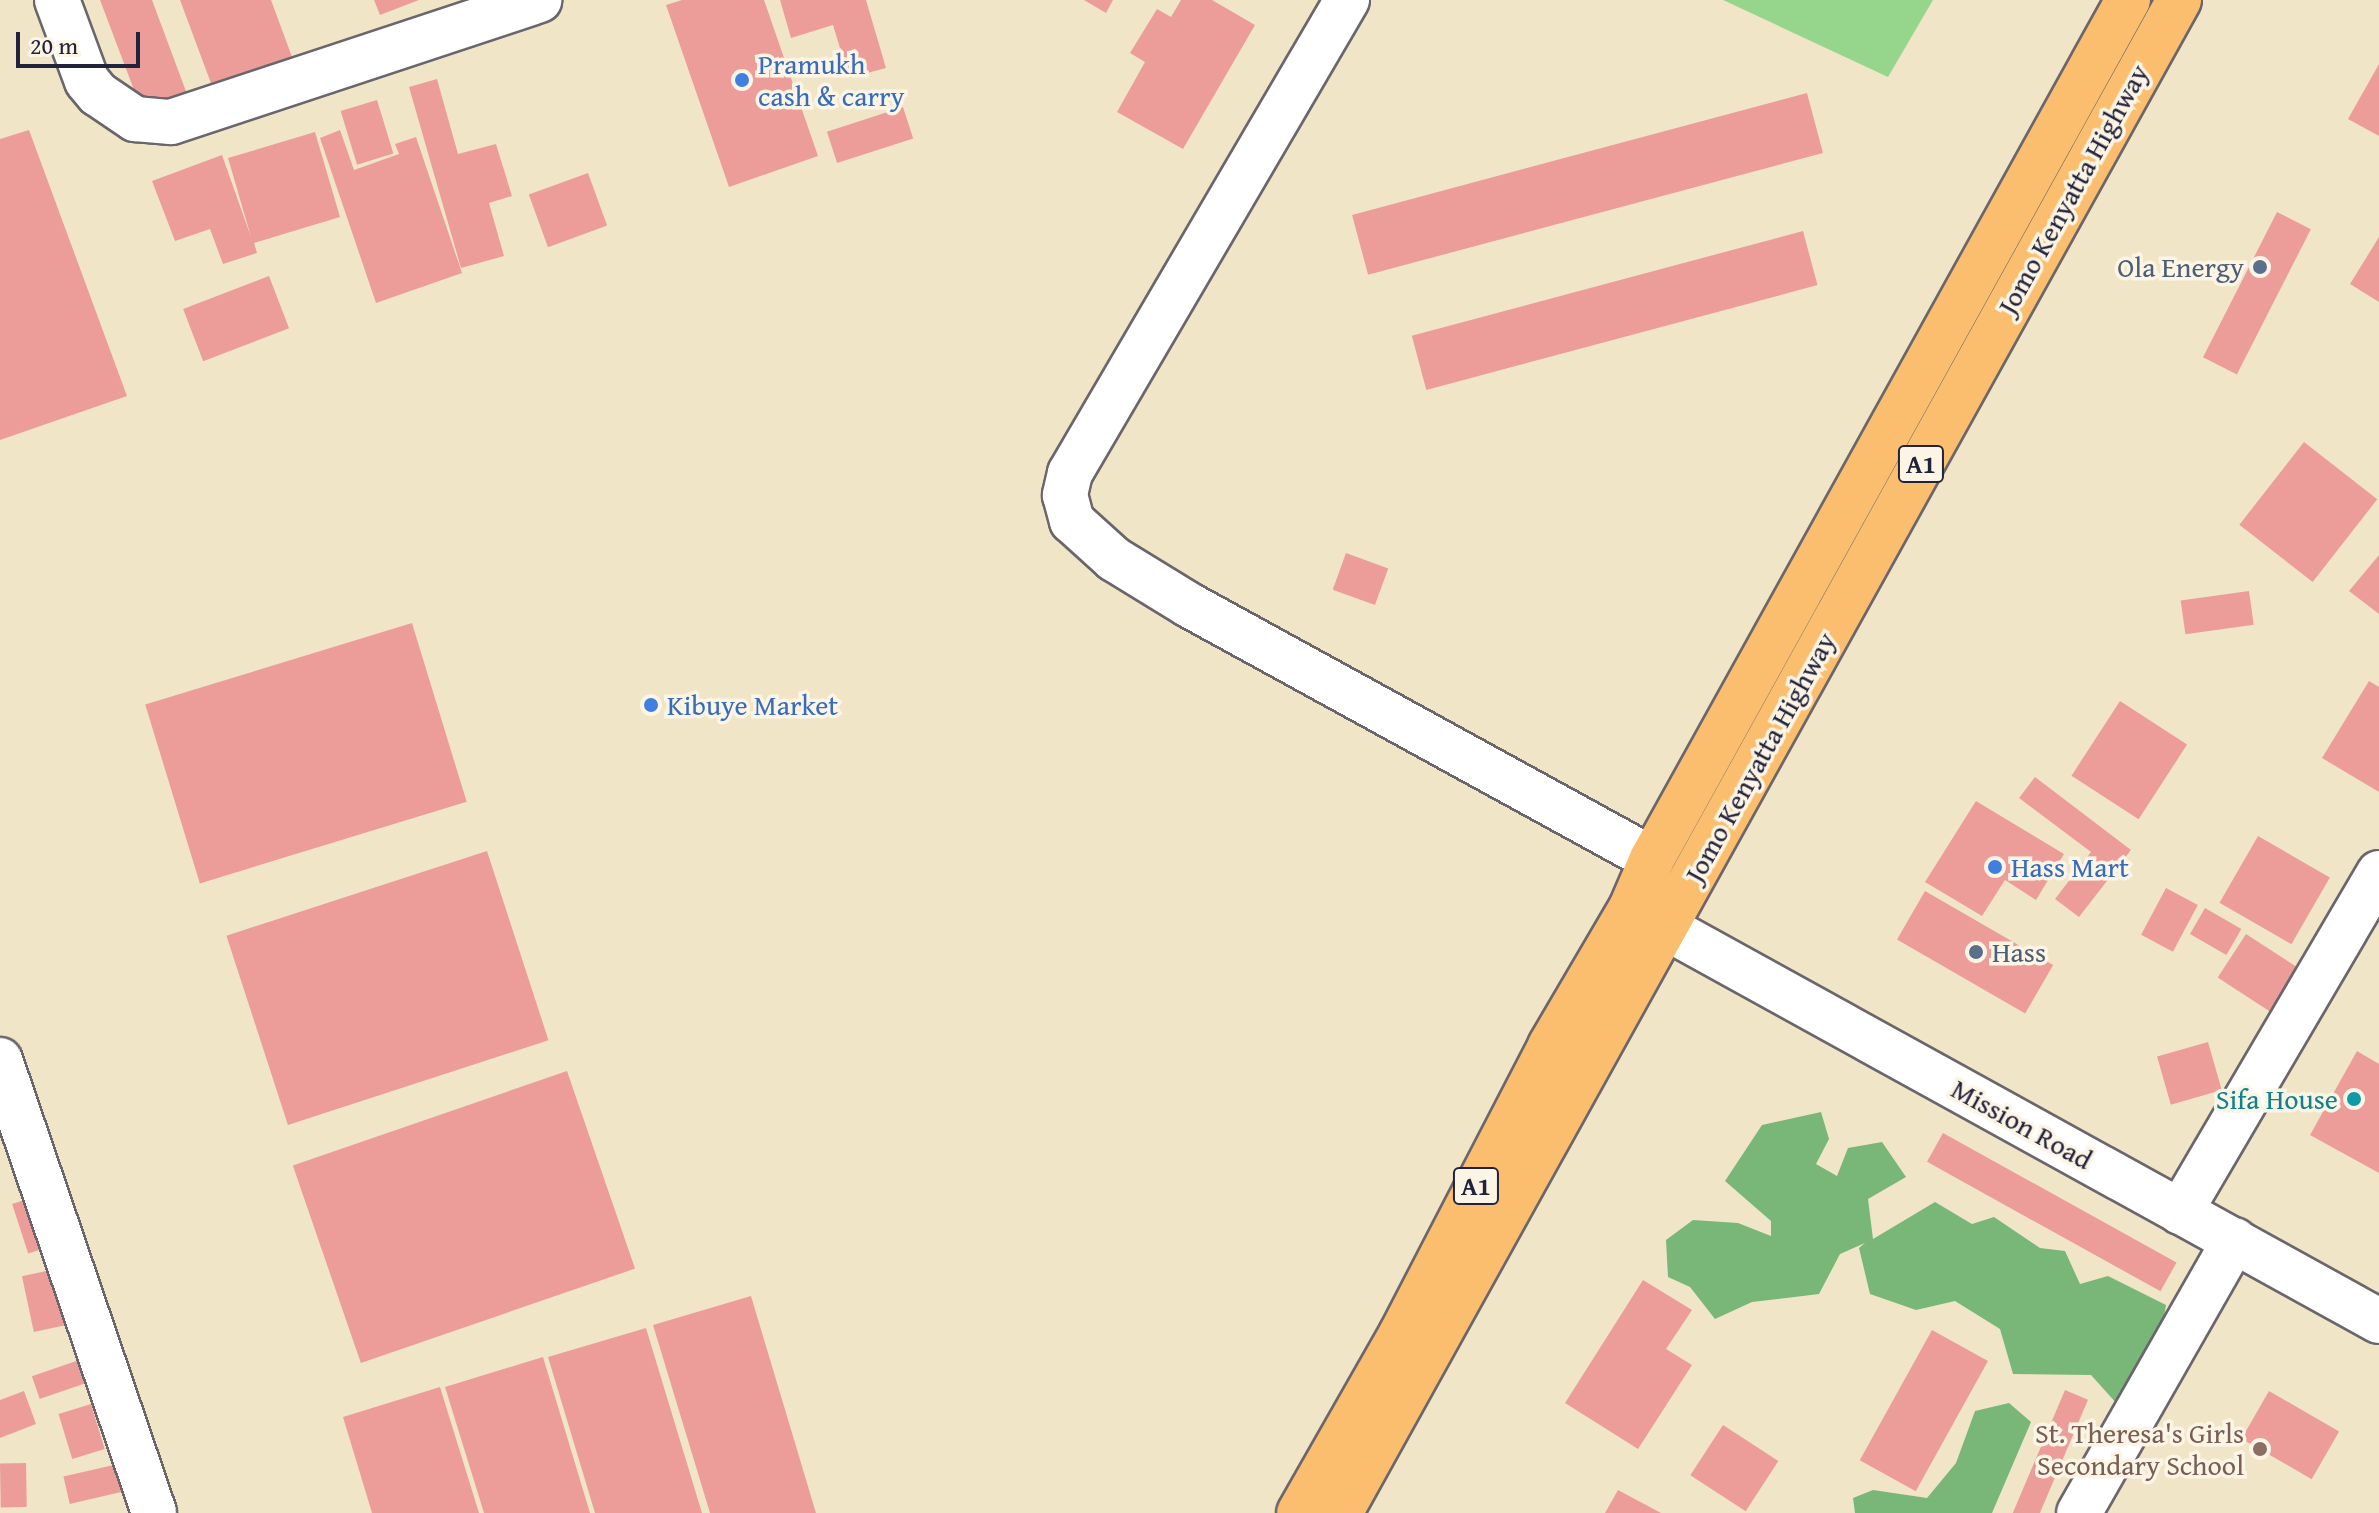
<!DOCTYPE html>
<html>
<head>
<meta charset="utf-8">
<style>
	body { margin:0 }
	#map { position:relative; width:2379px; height:1513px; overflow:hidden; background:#f1e5c8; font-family:"Gentium Book Plus",serif }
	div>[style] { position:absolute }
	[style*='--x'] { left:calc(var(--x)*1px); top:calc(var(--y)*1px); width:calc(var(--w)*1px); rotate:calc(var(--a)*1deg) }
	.green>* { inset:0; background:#96d68c }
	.forest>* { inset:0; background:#78b778 }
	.building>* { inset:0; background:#ed9d99; transform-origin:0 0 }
	.roads { filter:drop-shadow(2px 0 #6a666c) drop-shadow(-2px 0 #6a666c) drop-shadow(0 2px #6a666c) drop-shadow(0 -2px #6a666c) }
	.minor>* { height:44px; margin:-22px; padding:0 22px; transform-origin:22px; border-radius:22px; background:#fff }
	.highway>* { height:44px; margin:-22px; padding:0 22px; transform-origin:22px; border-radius:22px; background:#fbbe6e }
	.dots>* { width:22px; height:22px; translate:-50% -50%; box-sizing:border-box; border:4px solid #fcf5e5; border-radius:50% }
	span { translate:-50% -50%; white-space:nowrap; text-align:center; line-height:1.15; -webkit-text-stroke:7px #fcf5e5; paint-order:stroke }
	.shield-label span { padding:2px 6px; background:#fcf5e5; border:2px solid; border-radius:6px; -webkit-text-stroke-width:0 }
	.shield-label { font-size:26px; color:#22223b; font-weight:700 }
	.shop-label { font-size:28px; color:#366cbe }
	.left { translate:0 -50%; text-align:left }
	.street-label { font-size:28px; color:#22223b }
	.service-label { font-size:28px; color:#4e5e75 }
	.right { translate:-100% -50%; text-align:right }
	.culture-label { font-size:28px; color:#0d838f }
	.education-label { font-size:28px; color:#785e54 }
	.scale { position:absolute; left:16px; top:32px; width:124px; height:36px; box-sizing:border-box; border:4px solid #22223b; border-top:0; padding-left:10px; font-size:24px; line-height:28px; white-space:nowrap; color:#22223b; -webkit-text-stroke:6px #fcf5e5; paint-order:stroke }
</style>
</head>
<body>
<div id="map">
	<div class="green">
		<div style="clip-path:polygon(1723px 0,1933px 0,1888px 77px)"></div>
	</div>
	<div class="forest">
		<div style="clip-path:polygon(1821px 1112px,1829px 1139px,1816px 1164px,1837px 1176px,1848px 1148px,1882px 1142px,1906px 1177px,1868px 1199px,1873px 1239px,1935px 1202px,1972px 1224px,1994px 1217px,2040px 1248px,2065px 1251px,2080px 1284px,2108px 1276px,2166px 1305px,2160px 1340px,2118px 1405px,2091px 1375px,2013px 1374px,2000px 1329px,1955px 1301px,1916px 1310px,1870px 1294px,1859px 1248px,1865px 1243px,1840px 1254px,1819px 1294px,1752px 1302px,1715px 1319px,1690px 1287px,1668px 1277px,1666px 1240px,1693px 1220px,1738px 1223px,1771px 1236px,1771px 1221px,1725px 1181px,1762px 1125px)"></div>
		<div style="clip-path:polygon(2009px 1403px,2031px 1422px,1992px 1513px,1855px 1513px,1853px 1498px,1873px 1490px,1927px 1498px,1956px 1463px,1975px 1411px)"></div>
	</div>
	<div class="building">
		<div style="clip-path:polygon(100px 0,152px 0,187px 94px,142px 111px)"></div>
		<div style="clip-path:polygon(180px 0,271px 0,295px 65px,215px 94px)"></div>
		<div style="clip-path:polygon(374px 0,419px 0,380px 15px)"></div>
		<div style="clip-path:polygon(682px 0,764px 0,818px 156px,729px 187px,666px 5px)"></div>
		<div style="clip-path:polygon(780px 0,866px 0,886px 68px,849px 78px,833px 25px,791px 38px)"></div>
		<div style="clip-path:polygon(1084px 0,1113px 0,1106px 13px)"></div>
		<div style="clip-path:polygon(1181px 0,1212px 0,1255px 25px,1183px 149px,1117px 112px,1145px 62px,1130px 53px,1157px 9px,1171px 17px)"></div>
		<div style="clip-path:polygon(2379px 64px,2379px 136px,2348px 119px)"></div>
		<div style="clip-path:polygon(437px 79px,458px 154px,496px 144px,512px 196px,489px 203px,504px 256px,461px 268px,409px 87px)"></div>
		<div style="left:1807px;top:93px;width:62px;height:471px;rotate:75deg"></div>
		<div style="left:377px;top:100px;width:56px;height:38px;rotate:73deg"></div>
		<div style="left:903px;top:107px;width:33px;height:80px;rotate:72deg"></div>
		<div style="clip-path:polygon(29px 130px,127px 396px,0 440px,0 139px)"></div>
		<div style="clip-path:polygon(340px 130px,354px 170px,399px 154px,395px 144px,416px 137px,462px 273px,376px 303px,320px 138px)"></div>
		<div style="clip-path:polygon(315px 132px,340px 217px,254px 243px,257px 253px,223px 264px,210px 229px,175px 241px,152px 181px,222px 155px,251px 237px,228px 158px)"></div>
		<div style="left:588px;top:173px;width:56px;height:63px;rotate:70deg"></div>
		<div style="left:2277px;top:212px;width:38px;height:163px;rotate:27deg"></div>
		<div style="left:1803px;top:231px;width:56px;height:405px;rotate:75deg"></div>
		<div style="clip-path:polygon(2379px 237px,2379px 302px,2350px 284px)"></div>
		<div style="left:269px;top:276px;width:56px;height:92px;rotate:69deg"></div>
		<div style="left:2304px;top:442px;width:93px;height:105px;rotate:38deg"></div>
		<div style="left:1346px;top:553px;width:45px;height:39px;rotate:20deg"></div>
		<div style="clip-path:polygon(2379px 555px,2379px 614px,2349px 591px)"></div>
		<div style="left:2249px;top:591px;width:34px;height:69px;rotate:82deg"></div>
		<div style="left:412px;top:623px;width:187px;height:279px;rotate:73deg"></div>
		<div style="clip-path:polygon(2369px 681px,2379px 687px,2379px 792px,2322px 758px)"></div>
		<div style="left:2120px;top:701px;width:80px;height:89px;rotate:33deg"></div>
		<div style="clip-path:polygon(2035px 777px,2131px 850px,2079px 917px,2055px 899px,2091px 852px,2019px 798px)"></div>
		<div style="clip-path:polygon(1976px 801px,2064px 854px,2036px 900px,2005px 880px,1982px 916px,1925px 882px)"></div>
		<div style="left:2258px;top:836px;width:83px;height:77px;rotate:30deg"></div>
		<div style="left:487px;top:851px;width:199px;height:274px;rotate:72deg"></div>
		<div style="left:2166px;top:888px;width:36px;height:53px;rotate:28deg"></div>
		<div style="left:1925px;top:891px;width:148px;height:56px;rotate:30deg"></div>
		<div style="left:2205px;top:908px;width:42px;height:30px;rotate:30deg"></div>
		<div style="left:2246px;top:934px;width:64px;height:52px;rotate:33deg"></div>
		<div style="left:2208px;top:1042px;width:50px;height:53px;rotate:74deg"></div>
		<div style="clip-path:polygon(2357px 1051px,2379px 1064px,2379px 1173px,2310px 1135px)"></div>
		<div style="left:567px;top:1071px;width:209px;height:290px;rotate:71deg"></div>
		<div style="left:1943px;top:1133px;width:267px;height:33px;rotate:29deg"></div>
		<div style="left:34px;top:1197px;width:52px;height:23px;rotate:72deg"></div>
		<div style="left:65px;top:1267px;width:57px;height:44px;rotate:78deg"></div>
		<div style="clip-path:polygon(1643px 1280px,1692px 1310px,1666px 1349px,1692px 1365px,1638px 1449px,1565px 1403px)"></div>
		<div style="clip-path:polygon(751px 1296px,816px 1513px,710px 1513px,653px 1325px)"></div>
		<div style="clip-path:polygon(646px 1328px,702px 1513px,595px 1513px,548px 1357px)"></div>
		<div style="left:1932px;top:1330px;width:64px;height:149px;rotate:29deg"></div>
		<div style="clip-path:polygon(543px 1357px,590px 1513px,484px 1513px,445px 1387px)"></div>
		<div style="left:82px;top:1359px;width:24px;height:53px;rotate:71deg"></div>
		<div style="clip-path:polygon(440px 1387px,479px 1513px,372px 1513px,343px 1417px)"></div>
		<div style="left:2065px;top:1390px;width:25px;height:135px;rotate:23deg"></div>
		<div style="clip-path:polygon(24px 1391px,36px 1424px,0 1438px,0 1400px)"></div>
		<div style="left:2269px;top:1391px;width:81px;height:55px;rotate:30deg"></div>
		<div style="left:91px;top:1404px;width:47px;height:34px;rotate:73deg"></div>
		<div style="left:1723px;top:1425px;width:66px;height:60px;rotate:33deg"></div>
		<div style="left:26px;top:1463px;width:44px;height:26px;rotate:89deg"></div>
		<div style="left:118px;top:1464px;width:28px;height:56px;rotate:77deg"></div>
		<div style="clip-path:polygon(1618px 1490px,1661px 1513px,1605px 1513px)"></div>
	</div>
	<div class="roads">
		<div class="minor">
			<div style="--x:57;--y:0;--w:86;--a:69.7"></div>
			<div style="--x:87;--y:81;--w:17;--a:50"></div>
			<div style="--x:98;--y:94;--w:45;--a:34"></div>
			<div style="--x:135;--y:119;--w:36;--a:5"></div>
			<div style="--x:171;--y:122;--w:388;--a:-18.3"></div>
			<div style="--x:1347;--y:0;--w:548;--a:120.35"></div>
			<div style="--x:1070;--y:473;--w:23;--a:103"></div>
			<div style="--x:1065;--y:495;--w:27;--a:75"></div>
			<div style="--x:1072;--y:521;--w:57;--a:42.1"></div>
			<div style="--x:1114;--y:559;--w:88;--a:31.5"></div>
			<div style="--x:1189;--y:605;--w:528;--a:28.75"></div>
			<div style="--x:1632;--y:909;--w:853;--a:28.88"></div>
			<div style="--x:0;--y:1060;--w:478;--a:71.2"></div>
			<div style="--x:2180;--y:1212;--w:393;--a:-59.6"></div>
			<div style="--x:2079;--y:1513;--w:314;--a:-60.3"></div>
		</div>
		<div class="highway">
			<div style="--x:1299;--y:1513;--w:206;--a:-60.3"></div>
			<div style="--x:1401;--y:1334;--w:324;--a:-62.6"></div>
			<div style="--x:1550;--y:1046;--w:160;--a:-59.6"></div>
			<div style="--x:1631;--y:908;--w:53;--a:-66.8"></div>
			<div style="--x:1652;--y:859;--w:982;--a:-61.01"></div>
			<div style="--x:1340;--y:1513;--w:1730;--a:-60.99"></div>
		</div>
	</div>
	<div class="dots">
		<div style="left:742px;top:80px;background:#3f7fe0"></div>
		<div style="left:2260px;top:267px;background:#5c6f8a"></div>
		<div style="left:651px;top:705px;background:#3f7fe0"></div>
		<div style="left:1995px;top:867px;background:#3f7fe0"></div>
		<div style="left:1976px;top:952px;background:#5c6f8a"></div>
		<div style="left:2354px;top:1099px;background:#0f9aa8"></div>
		<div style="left:2260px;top:1449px;background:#8d6e63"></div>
	</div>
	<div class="shield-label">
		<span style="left:1921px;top:464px">A1</span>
		<span style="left:1476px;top:1186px">A1</span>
	</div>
	<div class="shop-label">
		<span class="left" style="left:758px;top:80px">Pramukh<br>cash &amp; carry</span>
		<span class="left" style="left:667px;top:705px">Kibuye Market</span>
		<span class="left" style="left:2011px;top:867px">Hass Mart</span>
	</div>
	<div class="street-label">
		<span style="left:2073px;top:189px;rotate:-61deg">Jomo Kenyatta Highway</span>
		<span style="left:1760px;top:757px;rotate:-61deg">Jomo Kenyatta Highway</span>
		<span style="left:2022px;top:1124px;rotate:29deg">Mission Road</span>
	</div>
	<div class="service-label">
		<span class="right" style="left:2244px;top:267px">Ola Energy</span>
		<span class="left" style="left:1992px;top:952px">Hass</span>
	</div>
	<div class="culture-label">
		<span class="right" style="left:2338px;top:1099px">Sifa House</span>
	</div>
	<div class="education-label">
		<span class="right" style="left:2244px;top:1449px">St. Theresa's Girls<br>Secondary School</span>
	</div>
	<div class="scale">20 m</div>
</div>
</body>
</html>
